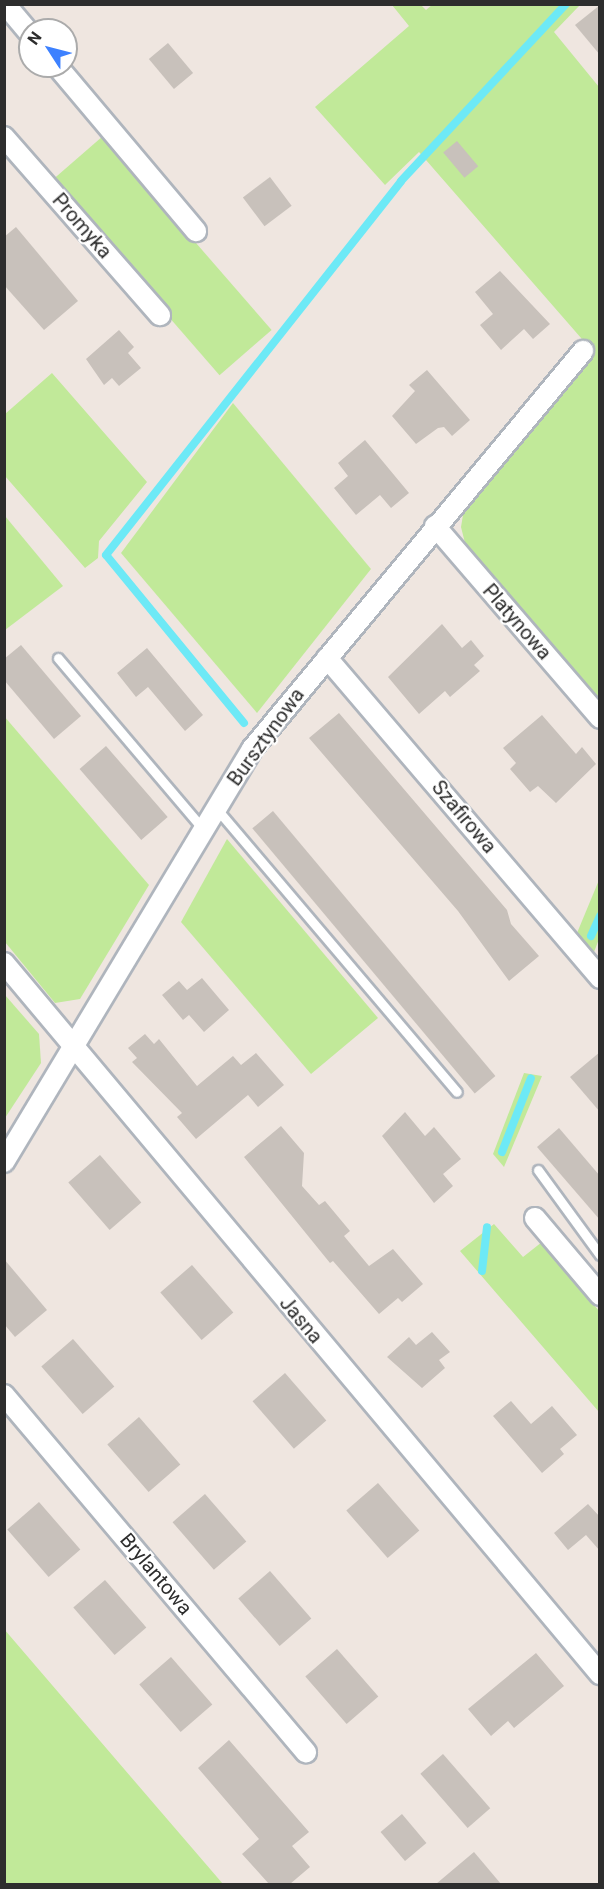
<!DOCTYPE html>
<html>
<head>
<meta charset="utf-8">
<style>
	body { margin:0 }
	#map { position:relative; width:604px; height:1889px; overflow:hidden; background:#efe6e0; font-family:Roboto,sans-serif }
	div>[style] { position:absolute }
	[style*='--x'] { left:calc(var(--x)*1px); top:calc(var(--y)*1px); width:calc(var(--w)*1px); rotate:calc(var(--a)*1deg) }
	.green>* { inset:0; background:#c1e999; transform-origin:0 0 }
	.stream>* { height:8px; margin:-4px; padding:0 4px; transform-origin:4px; border-radius:4px; background:#6de9f6 }
	.building>* { inset:0; background:#c8c1bb; transform-origin:0 0 }
	.roads { filter:drop-shadow(2px 0 #afb5bd) drop-shadow(-2px 0 #afb5bd) drop-shadow(0 2px #afb5bd) drop-shadow(0 -2px #afb5bd) }
	.service>* { height:9px; margin:-4.5px; padding:0 4.5px; transform-origin:4.5px; border-radius:4.5px; background:#fff }
	.minor>* { height:20px; margin:-10px; padding:0 10px; transform-origin:10px; border-radius:10px; background:#fff }
	span { translate:-50% -50%; white-space:nowrap; text-align:center; line-height:1.15; -webkit-text-stroke:4.5px #fff; paint-order:stroke }
	.street-label { font-size:20px; color:#2d2d2d }
	.frame { position:absolute; inset:0; border:6px solid #2d2d2d; pointer-events:none }
	.north { position:absolute; left:18px; top:18px; width:60px; height:60px; box-sizing:border-box; background:#fff; border:2px solid #ababab; border-radius:50%; rotate:306deg; font-size:16px; font-weight:700; line-height:24px; text-align:center; color:#2d2d2d }
	.north::after { content:''; display:block; margin:auto; width:21px; height:27px; background:#3d81ff; clip-path:polygon(50% 0,100% 100%,50% 72%,0 100%) }
</style>
</head>
<body>
<div id="map">
	<div class="green">
		<div style="clip-path:polygon(433px 4px,580px 5px,554px 32px,599px 87px,599px 704px,466px 547px,461px 527px,464px 509px,487px 476px,595px 354px,419px 152px,385px 185px,315px 107px,409px 26px,392px 5px,421px 5px,426px 10px)"></div>
		<div style="left:103px;top:136px;width:257px;height:69px;rotate:49deg"></div>
		<div style="clip-path:polygon(52px 373px,147px 482px,99px 541px,98px 558px,85px 568px,5px 476px,5px 414px)"></div>
		<div style="clip-path:polygon(233px 403px,371px 569px,257px 713px,121px 553px)"></div>
		<div style="clip-path:polygon(5px 516px,63px 586px,5px 630px,4px 630px)"></div>
		<div style="clip-path:polygon(4px 716px,149px 885px,80px 999px,55px 1003px,5px 942px)"></div>
		<div style="clip-path:polygon(227px 839px,378px 1018px,311px 1074px,181px 922px)"></div>
		<div style="clip-path:polygon(599px 880px,599px 939px,594px 952px,577px 933px)"></div>
		<div style="clip-path:polygon(5px 995px,39px 1034px,41px 1063px,5px 1118px)"></div>
		<div style="clip-path:polygon(524px 1073px,542px 1076px,504px 1167px,493px 1154px)"></div>
		<div style="clip-path:polygon(494px 1224px,523px 1257px,542px 1242px,599px 1311px,599px 1412px,460px 1251px)"></div>
		<div style="clip-path:polygon(4px 1629px,143px 1791px,223px 1884px,5px 1884px)"></div>
	</div>
	<div class="stream">
		<div style="--x:244;--y:723;--w:217;--a:-129.4"></div>
		<div style="--x:106;--y:555;--w:476;--a:-51.7"></div>
		<div style="--x:401;--y:181;--w:242;--a:-47"></div>
		<div style="--x:591;--y:936;--w:22;--a:-66"></div>
		<div style="--x:502;--y:1152;--w:79;--a:-68.6"></div>
		<div style="--x:482;--y:1271;--w:44;--a:-83.5"></div>
	</div>
	<div class="building">
		<div style="clip-path:polygon(600px 5px,600px 55px,575px 25px)"></div>
		<div style="left:168px;top:43px;width:39px;height:25px;rotate:50deg"></div>
		<div style="left:457px;top:141px;width:33px;height:18px;rotate:50deg"></div>
		<div style="left:270px;top:177px;width:36px;height:34px;rotate:53deg"></div>
		<div style="clip-path:polygon(16px 227px,78px 301px,44px 330px,4px 285px,4px 237px)"></div>
		<div style="clip-path:polygon(500px 271px,550px 324px,533px 339px,524px 329px,501px 350px,480px 325px,493px 314px,475px 292px)"></div>
		<div style="clip-path:polygon(119px 330px,134px 347px,128px 353px,141px 368px,119px 386px,112px 378px,104px 385px,86px 359px)"></div>
		<div style="clip-path:polygon(427px 370px,470px 420px,452px 436px,444px 427px,438px 428px,416px 444px,392px 416px,415px 391px,409px 385px)"></div>
		<div style="clip-path:polygon(365px 440px,409px 493px,391px 508px,380px 495px,356px 515px,334px 488px,348px 476px,338px 463px)"></div>
		<div style="clip-path:polygon(442px 624px,462px 648px,471px 640px,484px 656px,474px 665px,480px 671px,450px 697px,445px 691px,419px 714px,388px 677px)"></div>
		<div style="clip-path:polygon(21px 645px,81px 716px,54px 739px,4px 680px,4px 659px)"></div>
		<div style="clip-path:polygon(147px 648px,203px 715px,185px 731px,148px 687px,136px 697px,117px 673px)"></div>
		<div style="clip-path:polygon(339px 713px,507px 910px,511px 924px,539px 956px,509px 981px,458px 911px,309px 738px)"></div>
		<div style="clip-path:polygon(542px 715px,576px 754px,582px 747px,596px 764px,556px 803px,538px 786px,530px 792px,510px 769px,516px 763px,503px 748px)"></div>
		<div style="left:106px;top:746px;width:94px;height:35px;rotate:49deg"></div>
		<div style="left:273px;top:811px;width:346px;height:27px;rotate:50deg"></div>
		<div style="clip-path:polygon(202px 978px,229px 1010px,204px 1032px,189px 1015px,183px 1020px,162px 995px,179px 981px,187px 990px)"></div>
		<div style="clip-path:polygon(145px 1034px,154px 1044px,159px 1039px,197px 1086px,233px 1056px,241px 1065px,256px 1053px,284px 1085px,258px 1107px,248px 1095px,196px 1139px,177px 1117px,182px 1113px,132px 1062px,137px 1058px,128px 1048px)"></div>
		<div style="clip-path:polygon(600px 1052px,600px 1112px,570px 1077px)"></div>
		<div style="clip-path:polygon(405px 1112px,425px 1136px,434px 1127px,461px 1159px,443px 1174px,453px 1186px,434px 1203px,382px 1136px)"></div>
		<div style="clip-path:polygon(281px 1126px,304px 1153px,302px 1186px,319px 1205px,325px 1201px,350px 1231px,344px 1236px,369px 1266px,393px 1249px,423px 1284px,402px 1302px,398px 1298px,379px 1314px,333px 1261px,330px 1263px,244px 1157px)"></div>
		<div style="clip-path:polygon(559px 1128px,600px 1176px,600px 1220px,537px 1147px)"></div>
		<div style="left:100px;top:1155px;width:63px;height:42px;rotate:49deg"></div>
		<div style="clip-path:polygon(4px 1259px,47px 1310px,15px 1337px,4px 1324px)"></div>
		<div style="left:192px;top:1265px;width:63px;height:42px;rotate:49deg"></div>
		<div style="clip-path:polygon(432px 1332px,450px 1352px,439px 1360px,445px 1368px,422px 1388px,387px 1357px,409px 1337px,416px 1345px)"></div>
		<div style="left:73px;top:1339px;width:63px;height:42px;rotate:49deg"></div>
		<div style="left:285px;top:1373px;width:63px;height:43px;rotate:49deg"></div>
		<div style="clip-path:polygon(511px 1401px,531px 1424px,552px 1406px,577px 1435px,560px 1449px,564px 1454px,542px 1473px,493px 1416px)"></div>
		<div style="left:139px;top:1417px;width:63px;height:42px;rotate:49deg"></div>
		<div style="left:378px;top:1483px;width:63px;height:42px;rotate:49deg"></div>
		<div style="left:205px;top:1494px;width:63px;height:43px;rotate:49deg"></div>
		<div style="left:39px;top:1502px;width:63px;height:42px;rotate:49deg"></div>
		<div style="clip-path:polygon(588px 1504px,600px 1517px,600px 1551px,586px 1535px,568px 1550px,554px 1533px)"></div>
		<div style="left:270px;top:1571px;width:63px;height:42px;rotate:49deg"></div>
		<div style="left:105px;top:1580px;width:63px;height:42px;rotate:49deg"></div>
		<div style="left:337px;top:1649px;width:63px;height:42px;rotate:49deg"></div>
		<div style="clip-path:polygon(536px 1653px,564px 1686px,514px 1728px,508px 1721px,491px 1736px,468px 1709px)"></div>
		<div style="left:171px;top:1657px;width:63px;height:42px;rotate:49deg"></div>
		<div style="clip-path:polygon(229px 1740px,309px 1832px,292px 1846px,310px 1867px,290px 1884px,269px 1884px,242px 1854px,259px 1839px,198px 1768px)"></div>
		<div style="left:443px;top:1754px;width:72px;height:30px;rotate:49deg"></div>
		<div style="left:402px;top:1814px;width:38px;height:28px;rotate:50deg"></div>
		<div style="clip-path:polygon(474px 1852px,501px 1884px,436px 1884px)"></div>
	</div>
	<div class="roads">
		<div class="service">
			<div style="--x:58;--y:658;--w:224;--a:49.7"></div>
			<div style="--x:216;--y:808;--w:372;--a:49.7"></div>
			<div style="--x:538;--y:1170;--w:105;--a:53.9"></div>
		</div>
		<div class="minor">
			<div style="--x:5;--y:4;--w:39;--a:50"></div>
			<div style="--x:57;--y:66;--w:216;--a:49.9"></div>
			<div style="--x:4;--y:137;--w:237;--a:48.8"></div>
			<div style="--x:435;--y:526;--w:253;--a:49.3"></div>
			<div style="--x:327;--y:658;--w:421;--a:49.5"></div>
			<div style="--x:4;--y:963;--w:928;--a:50.03"></div>
			<div style="--x:4;--y:1162;--w:482;--a:-59"></div>
			<div style="--x:252;--y:749;--w:518;--a:-50.25"></div>
			<div style="--x:535;--y:1218;--w:101;--a:49.8"></div>
			<div style="--x:4;--y:1395;--w:468;--a:49.8"></div>
		</div>
	</div>
	<div class="street-label">
		<span style="left:82px;top:226px;rotate:49deg">Promyka</span>
		<span style="left:517px;top:622px;rotate:49deg">Platynowa</span>
		<span style="left:266px;top:737px;rotate:-54deg">Bursztynowa</span>
		<span style="left:464px;top:817px;rotate:50deg">Szafirowa</span>
		<span style="left:301px;top:1320px;rotate:50deg">Jasna</span>
		<span style="left:156px;top:1574px;rotate:50deg">Brylantowa</span>
	</div>
	<div class="frame"></div>
	<div class="north">N</div>
</div>
</body>
</html>
